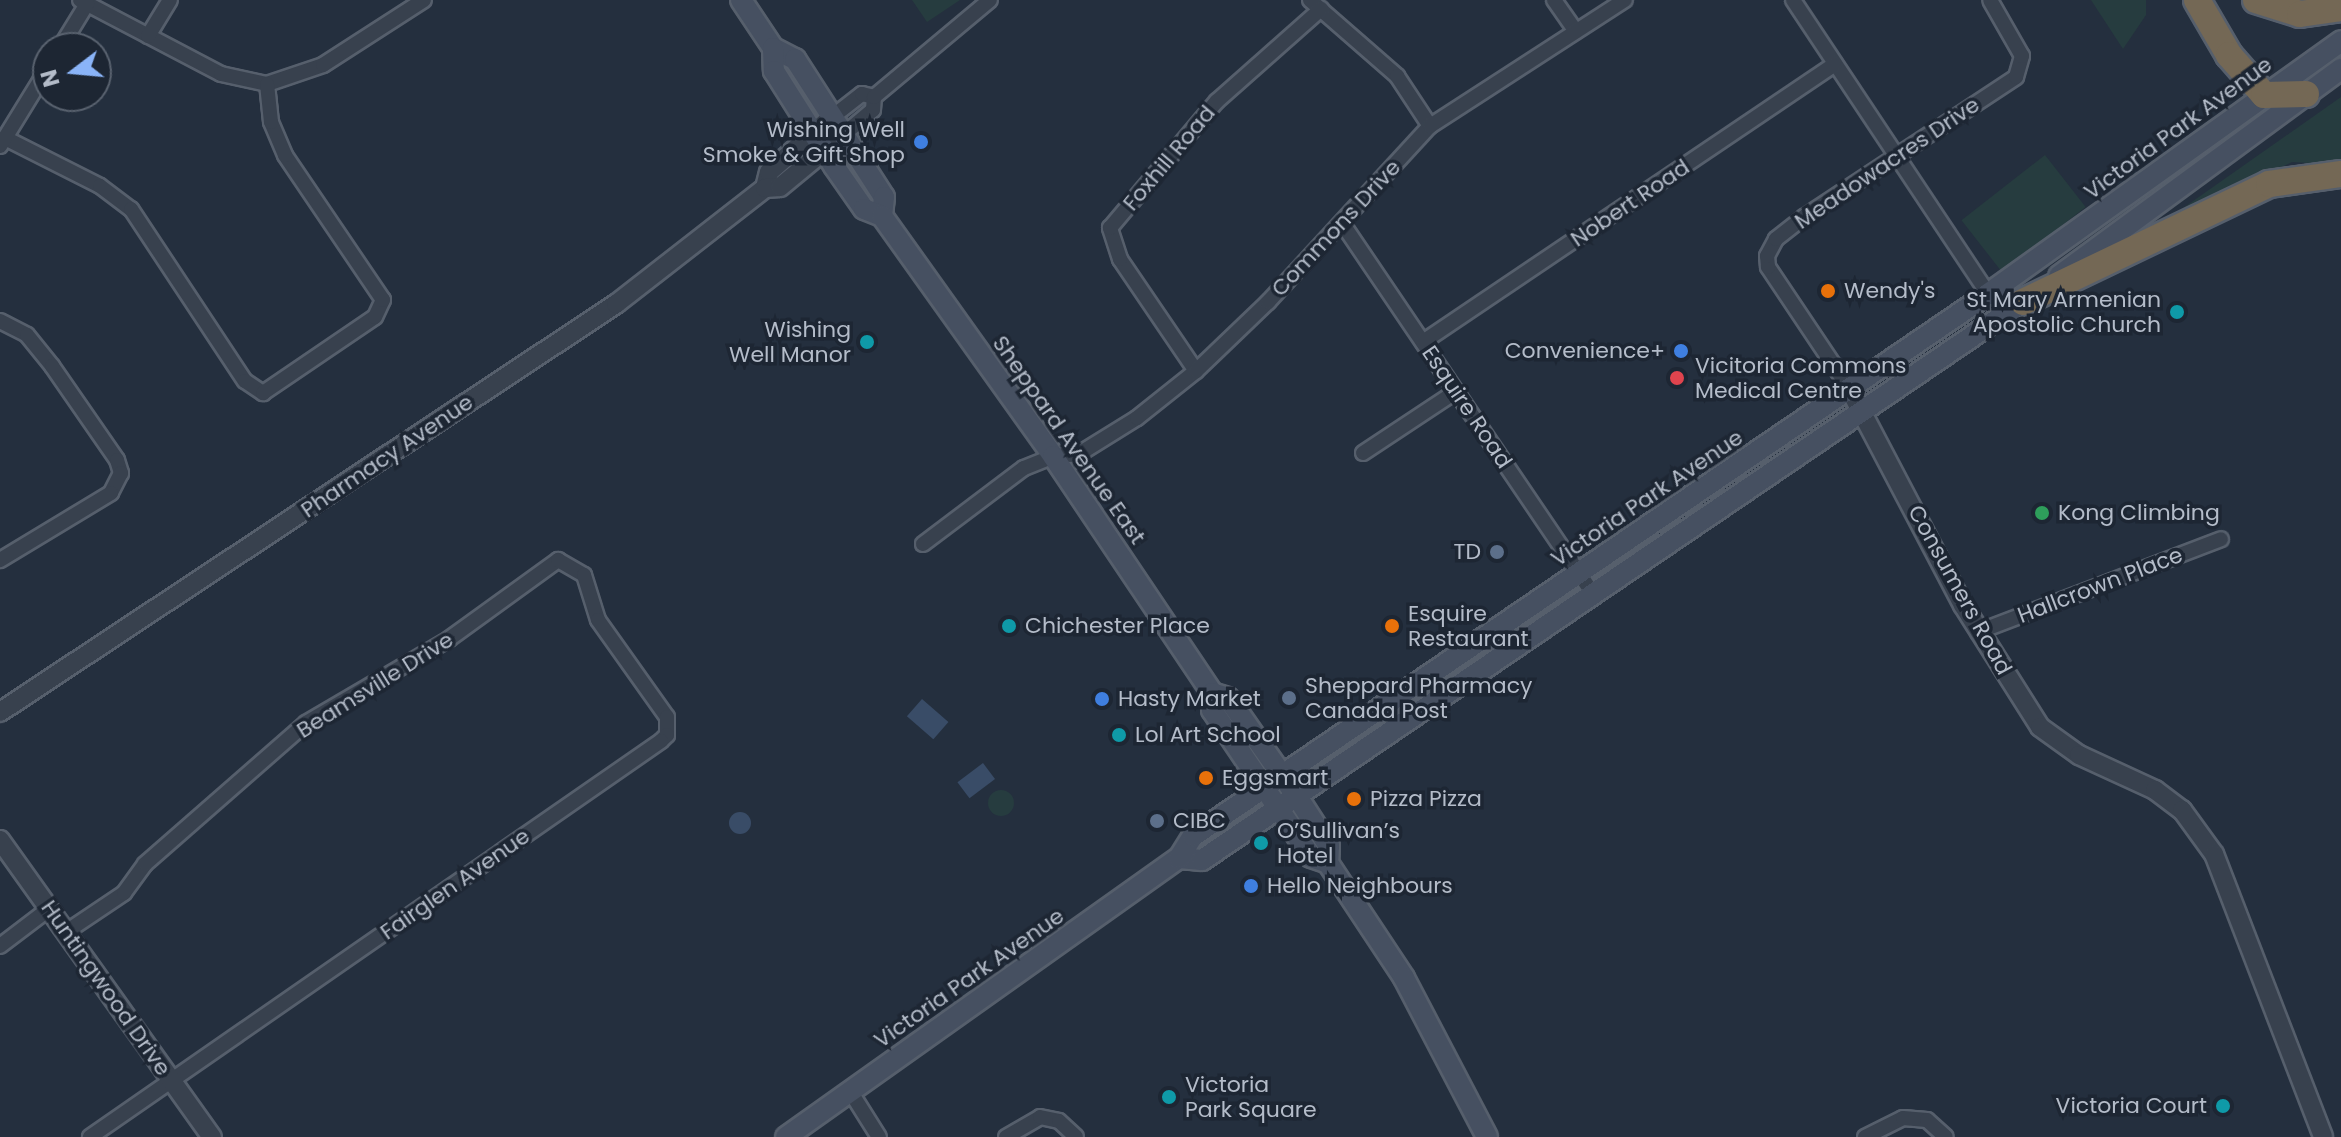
<!DOCTYPE html>
<html>
<head>
<meta charset="utf-8">
<style>
	body { margin:0 }
	#map { position:relative; width:2341px; height:1137px; overflow:hidden; background:#242f3e; font-family:Poppins,sans-serif }
	div>[style] { position:absolute }
	[style*='--x'] { left:calc(var(--x)*1px); top:calc(var(--y)*1px); width:calc(var(--w)*1px); rotate:calc(var(--a)*1deg) }
	.green>* { inset:0; background:#263c3f; transform-origin:0 0 }
	.round { border-radius:50% }
	.water>* { inset:0; background:#394c67; transform-origin:0 0 }
	.roads { filter:drop-shadow(2px 0 #565f6c) drop-shadow(-2px 0 #565f6c) drop-shadow(0 2px #565f6c) drop-shadow(0 -2px #565f6c) }
	.minor>* { height:14px; margin:-7px; padding:0 7px; transform-origin:7px; border-radius:7px; background:#38414e }
	.tertiary>* { height:18px; margin:-9px; padding:0 9px; transform-origin:9px; border-radius:9px; background:#38414e }
	.secondary>* { height:20px; margin:-10px; padding:0 10px; transform-origin:10px; border-radius:10px; background:#465061 }
	.motorway>* { height:26px; margin:-13px; padding:0 13px; transform-origin:13px; border-radius:13px; background:#746855 }
	.dots>* { width:22px; height:22px; translate:-50% -50%; box-sizing:border-box; border:4px solid #1d2633; border-radius:50% }
	span { translate:-50% -50%; white-space:nowrap; text-align:center; line-height:1.15; -webkit-text-stroke:7px #1d2633; paint-order:stroke }
	.street-label { font-size:22px; color:#b4bcc9 }
	.poi-label { font-size:22px; color:#b4bcc9 }
	.right { translate:-100% -50%; text-align:right }
	.left { translate:0 -50%; text-align:left }
	.north { position:absolute; left:32px; top:32px; width:80px; height:80px; box-sizing:border-box; background:#1d2633; border:2px solid #59626f; border-radius:50%; rotate:254deg; font-size:22px; font-weight:700; line-height:32px; text-align:center; color:#b4bcc9 }
	.north::after { content:''; display:block; margin:auto; width:28px; height:36px; background:#8ab4f8; clip-path:polygon(50% 0,100% 100%,50% 72%,0 100%) }
</style>
</head>
<body>
<div id="map">
	<div class="green">
		<div style="clip-path:polygon(912px 0,960px 0,927px 22px)"></div>
		<div style="clip-path:polygon(2091px 0,2146px 0,2146px 15px,2123px 49px)"></div>
		<div style="clip-path:polygon(2341px 97px,2341px 165px,2292px 162px,2149px 232px)"></div>
		<div style="left:2045px;top:155px;width:66px;height:106px;rotate:52deg"></div>
		<div class="round" style="left:988px;top:790px;width:26px;height:26px"></div>
	</div>
	<div class="water">
		<div style="left:922px;top:699px;width:35px;height:23px;rotate:41deg"></div>
		<div style="left:983px;top:763px;width:20px;height:32px;rotate:53deg"></div>
		<div class="round" style="left:729px;top:812px;width:22px;height:22px"></div>
	</div>
	<div class="roads">
		<div class="minor">
			<div style="--x:80;--y:0;--w:159;--a:27.7"></div>
			<div style="--x:221;--y:74;--w:47;--a:12.3"></div>
			<div style="--x:267;--y:84;--w:59;--a:-18.7"></div>
			<div style="--x:323;--y:65;--w:120;--a:-32.8"></div>
			<div style="--x:1310;--y:0;--w:116;--a:41.1"></div>
			<div style="--x:1397;--y:76;--w:60;--a:56.6"></div>
			<div style="--x:1554;--y:0;--w:38;--a:55"></div>
			<div style="--x:1793;--y:0;--w:353;--a:56.4"></div>
			<div style="--x:148;--y:36;--w:42;--a:-58.6"></div>
			<div style="--x:60;--y:48;--w:52;--a:-58.5"></div>
			<div style="--x:831;--y:118;--w:39;--a:-38"></div>
			<div style="--x:862;--y:94;--w:12;--a:14"></div>
			<div style="--x:843;--y:135;--w:39;--a:-40"></div>
			<div style="--x:873;--y:110;--w:13;--a:-86"></div>
			<div style="--x:874;--y:97;--w:151;--a:-39.9"></div>
			<div style="--x:5;--y:138;--w:106;--a:26.8"></div>
			<div style="--x:100;--y:186;--w:39;--a:37"></div>
			<div style="--x:131;--y:209;--w:206;--a:56.5"></div>
			<div style="--x:245;--y:381;--w:22;--a:34"></div>
			<div style="--x:263;--y:393;--w:135;--a:-34.2"></div>
			<div style="--x:375;--y:317;--w:19;--a:-65"></div>
			<div style="--x:383;--y:300;--w:175;--a:-124.1"></div>
			<div style="--x:285;--y:155;--w:36;--a:-113"></div>
			<div style="--x:271;--y:122;--w:38;--a:-96"></div>
			<div style="--x:0;--y:146;--w:92;--a:-58.4"></div>
			<div style="--x:1342;--y:223;--w:446;--a:55.9"></div>
			<div style="--x:0;--y:321;--w:30;--a:27"></div>
			<div style="--x:27;--y:335;--w:40;--a:51"></div>
			<div style="--x:52;--y:366;--w:114;--a:55.3"></div>
			<div style="--x:117;--y:460;--w:14;--a:73"></div>
			<div style="--x:121;--y:473;--w:22;--a:117"></div>
			<div style="--x:111;--y:493;--w:130;--a:148.9"></div>
			<div style="--x:1423;--y:342;--w:497;--a:-34"></div>
			<div style="--x:1196;--y:371;--w:135;--a:-124.2"></div>
			<div style="--x:1120;--y:259;--w:33;--a:-108"></div>
			<div style="--x:1110;--y:228;--w:166;--a:-49.9"></div>
			<div style="--x:1217;--y:101;--w:139;--a:-41.5"></div>
			<div style="--x:1849;--y:388;--w:146;--a:-123.8"></div>
			<div style="--x:1768;--y:267;--w:11;--a:-95"></div>
			<div style="--x:1767;--y:256;--w:19;--a:-62"></div>
			<div style="--x:1776;--y:239;--w:36;--a:-38"></div>
			<div style="--x:1804;--y:217;--w:254;--a:-33.4"></div>
			<div style="--x:2016;--y:77;--w:22;--a:-74"></div>
			<div style="--x:2022;--y:56;--w:64;--a:-119.7"></div>
			<div style="--x:1363;--y:453;--w:110;--a:-33.5"></div>
			<div style="--x:923;--y:544;--w:126;--a:-37"></div>
			<div style="--x:1024;--y:468;--w:31;--a:-22"></div>
			<div style="--x:1053;--y:456;--w:26;--a:-4"></div>
			<div style="--x:1079;--y:454;--w:68;--a:-31.8"></div>
			<div style="--x:1137;--y:418;--w:75;--a:-38.5"></div>
			<div style="--x:1196;--y:371;--w:100;--a:-43.8"></div>
			<div style="--x:1268;--y:302;--w:239;--a:-47.4"></div>
			<div style="--x:1430;--y:126;--w:232;--a:-32.9"></div>
			<div style="--x:1978;--y:632;--w:260;--a:-20.9"></div>
			<div style="--x:66;--y:932;--w:70;--a:-33.9"></div>
			<div style="--x:124;--y:893;--w:36;--a:-54"></div>
			<div style="--x:145;--y:864;--w:214;--a:-41.2"></div>
			<div style="--x:306;--y:723;--w:166;--a:-30.4"></div>
			<div style="--x:449;--y:639;--w:135;--a:-35.9"></div>
			<div style="--x:558;--y:560;--w:30;--a:30"></div>
			<div style="--x:584;--y:575;--w:47;--a:72.7"></div>
			<div style="--x:598;--y:620;--w:119;--a:54.6"></div>
			<div style="--x:667;--y:717;--w:18;--a:90"></div>
			<div style="--x:667;--y:735;--w:8;--a:135"></div>
			<div style="--x:661;--y:741;--w:695;--a:145.26"></div>
			<div style="--x:0;--y:946;--w:63;--a:-37.2"></div>
			<div style="--x:850;--y:1091;--w:54;--a:57.8"></div>
			<div style="--x:1006;--y:1137;--w:39;--a:-30"></div>
			<div style="--x:1040;--y:1117;--w:19;--a:12"></div>
			<div style="--x:1059;--y:1121;--w:23;--a:43"></div>
			<div style="--x:1865;--y:1137;--w:42;--a:-26.6"></div>
			<div style="--x:1903;--y:1118;--w:24;--a:5"></div>
			<div style="--x:1927;--y:1120;--w:25;--a:42"></div>
		</div>
		<div class="tertiary">
			<div style="--x:765;--y:188;--w:16;--a:-76"></div>
			<div style="--x:769;--y:172;--w:82;--a:-41.1"></div>
			<div style="--x:1849;--y:388;--w:245;--a:62.3"></div>
			<div style="--x:1963;--y:605;--w:144;--a:57.7"></div>
			<div style="--x:2040;--y:727;--w:48;--a:35.7"></div>
			<div style="--x:2079;--y:755;--w:84;--a:24.7"></div>
			<div style="--x:2155;--y:790;--w:34;--a:37"></div>
			<div style="--x:2182;--y:810;--w:54;--a:54"></div>
			<div style="--x:2214;--y:854;--w:303;--a:68.9"></div>
			<div style="--x:0;--y:712;--w:739;--a:-33.52"></div>
			<div style="--x:616;--y:304;--w:189;--a:-37.9"></div>
			<div style="--x:765;--y:188;--w:15;--a:-4"></div>
			<div style="--x:780;--y:187;--w:82;--a:-39.5"></div>
			<div style="--x:0;--y:840;--w:365;--a:54.5"></div>
		</div>
		<div class="secondary">
			<div style="--x:741;--y:0;--w:58;--a:56.3"></div>
			<div style="--x:773;--y:48;--w:25;--a:27"></div>
			<div style="--x:795;--y:59;--w:164;--a:57.2"></div>
			<div style="--x:884;--y:197;--w:19;--a:96"></div>
			<div style="--x:773;--y:48;--w:23;--a:88"></div>
			<div style="--x:774;--y:71;--w:112;--a:57.7"></div>
			<div style="--x:834;--y:166;--w:52;--a:55.1"></div>
			<div style="--x:864;--y:209;--w:19;--a:21"></div>
			<div style="--x:882;--y:216;--w:295;--a:54.5"></div>
			<div style="--x:1053;--y:456;--w:285;--a:56.1"></div>
			<div style="--x:1212;--y:693;--w:17;--a:90"></div>
			<div style="--x:1212;--y:710;--w:177;--a:56"></div>
			<div style="--x:1311;--y:857;--w:18;--a:19"></div>
			<div style="--x:1328;--y:863;--w:138;--a:56.5"></div>
			<div style="--x:1404;--y:978;--w:179;--a:62.4"></div>
			<div style="--x:2059;--y:276;--w:350;--a:-36.3"></div>
			<div style="--x:1212;--y:693;--w:17;--a:17"></div>
			<div style="--x:1228;--y:698;--w:118;--a:55"></div>
			<div style="--x:1296;--y:795;--w:61;--a:57.1"></div>
			<div style="--x:1329;--y:846;--w:17;--a:93"></div>
			<div style="--x:1179;--y:858;--w:23;--a:5"></div>
			<div style="--x:1202;--y:860;--w:1005;--a:-34.21"></div>
			<div style="--x:786;--y:1137;--w:482;--a:-35.4"></div>
			<div style="--x:1179;--y:858;--w:26;--a:-58"></div>
			<div style="--x:1193;--y:836;--w:962;--a:-34.28"></div>
			<div style="--x:1988;--y:294;--w:434;--a:-35.6"></div>
		</div>
		<div class="motorway">
			<div style="--x:2197;--y:0;--w:64;--a:59.8"></div>
			<div style="--x:2229;--y:55;--w:53;--a:48.8"></div>
			<div style="--x:2264;--y:95;--w:42;--a:-1.4"></div>
			<div style="--x:2256;--y:0;--w:46;--a:17.7"></div>
			<div style="--x:2300;--y:14;--w:41;--a:-8.3"></div>
			<div style="--x:2023;--y:302;--w:273;--a:-25.6"></div>
			<div style="--x:2269;--y:184;--w:73;--a:-7.9"></div>
		</div>
	</div>
	<div class="dots">
		<div style="left:921px;top:142px;background:#3f7fe0"></div>
		<div style="left:1828px;top:291px;background:#e8710a"></div>
		<div style="left:2177px;top:312px;background:#0f9aa8"></div>
		<div style="left:867px;top:342px;background:#0f9aa8"></div>
		<div style="left:1681px;top:351px;background:#3f7fe0"></div>
		<div style="left:1677px;top:378px;background:#e0444e"></div>
		<div style="left:2042px;top:513px;background:#2e9e5b"></div>
		<div style="left:1497px;top:552px;background:#5c6f8a"></div>
		<div style="left:1009px;top:626px;background:#0f9aa8"></div>
		<div style="left:1392px;top:626px;background:#e8710a"></div>
		<div style="left:1289px;top:698px;background:#5c6f8a"></div>
		<div style="left:1102px;top:699px;background:#3f7fe0"></div>
		<div style="left:1119px;top:735px;background:#0f9aa8"></div>
		<div style="left:1206px;top:778px;background:#e8710a"></div>
		<div style="left:1354px;top:799px;background:#e8710a"></div>
		<div style="left:1157px;top:821px;background:#5c6f8a"></div>
		<div style="left:1261px;top:843px;background:#0f9aa8"></div>
		<div style="left:1251px;top:886px;background:#3f7fe0"></div>
		<div style="left:1169px;top:1097px;background:#0f9aa8"></div>
		<div style="left:2223px;top:1106px;background:#0f9aa8"></div>
	</div>
	<div class="street-label">
		<span style="left:2178px;top:128px;rotate:-36deg">Victoria Park Avenue</span>
		<span style="left:1169px;top:158px;rotate:-50deg">Foxhill Road</span>
		<span style="left:1887px;top:163px;rotate:-34deg">Meadowacres Drive</span>
		<span style="left:1630px;top:203px;rotate:-34deg">Nobert Road</span>
		<span style="left:1336px;top:228px;rotate:-47deg">Commons Drive</span>
		<span style="left:1467px;top:407px;rotate:56deg">Esquire Road</span>
		<span style="left:1069px;top:440px;rotate:55deg">Sheppard Avenue East</span>
		<span style="left:387px;top:456px;rotate:-34deg">Pharmacy Avenue</span>
		<span style="left:1647px;top:498px;rotate:-34deg">Victoria Park Avenue</span>
		<span style="left:2100px;top:585px;rotate:-21deg">Hallcrown Place</span>
		<span style="left:1960px;top:590px;rotate:61deg">Consumers Road</span>
		<span style="left:375px;top:685px;rotate:-32deg">Beamsville Drive</span>
		<span style="left:455px;top:884px;rotate:-35deg">Fairglen Avenue</span>
		<span style="left:969px;top:978px;rotate:-35deg">Victoria Park Avenue</span>
		<span style="left:106px;top:988px;rotate:55deg">Huntingwood Drive</span>
	</div>
	<div class="poi-label">
		<span class="right" style="left:905px;top:142px">Wishing Well<br>Smoke &amp; Gift Shop</span>
		<span class="left" style="left:1844px;top:291px">Wendy's</span>
		<span class="right" style="left:2161px;top:312px">St Mary Armenian<br>Apostolic Church</span>
		<span class="right" style="left:851px;top:342px">Wishing<br>Well Manor</span>
		<span class="right" style="left:1665px;top:351px">Convenience+</span>
		<span class="left" style="left:1695px;top:378px">Vicitoria Commons<br>Medical Centre</span>
		<span class="left" style="left:2058px;top:513px">Kong Climbing</span>
		<span class="right" style="left:1481px;top:552px">TD</span>
		<span class="left" style="left:1408px;top:626px">Esquire<br>Restaurant</span>
		<span class="left" style="left:1025px;top:626px">Chichester Place</span>
		<span class="left" style="left:1305px;top:698px">Sheppard Pharmacy<br>Canada Post</span>
		<span class="left" style="left:1118px;top:699px">Hasty Market</span>
		<span class="left" style="left:1135px;top:735px">Lol Art School</span>
		<span class="left" style="left:1222px;top:778px">Eggsmart</span>
		<span class="left" style="left:1370px;top:799px">Pizza Pizza</span>
		<span class="left" style="left:1173px;top:821px">CIBC</span>
		<span class="left" style="left:1277px;top:843px">O’Sullivan’s<br>Hotel</span>
		<span class="left" style="left:1267px;top:886px">Hello Neighbours</span>
		<span class="left" style="left:1185px;top:1097px">Victoria<br>Park Square</span>
		<span class="right" style="left:2207px;top:1106px">Victoria Court</span>
	</div>
	<div class="north">N</div>
</div>
</body>
</html>
